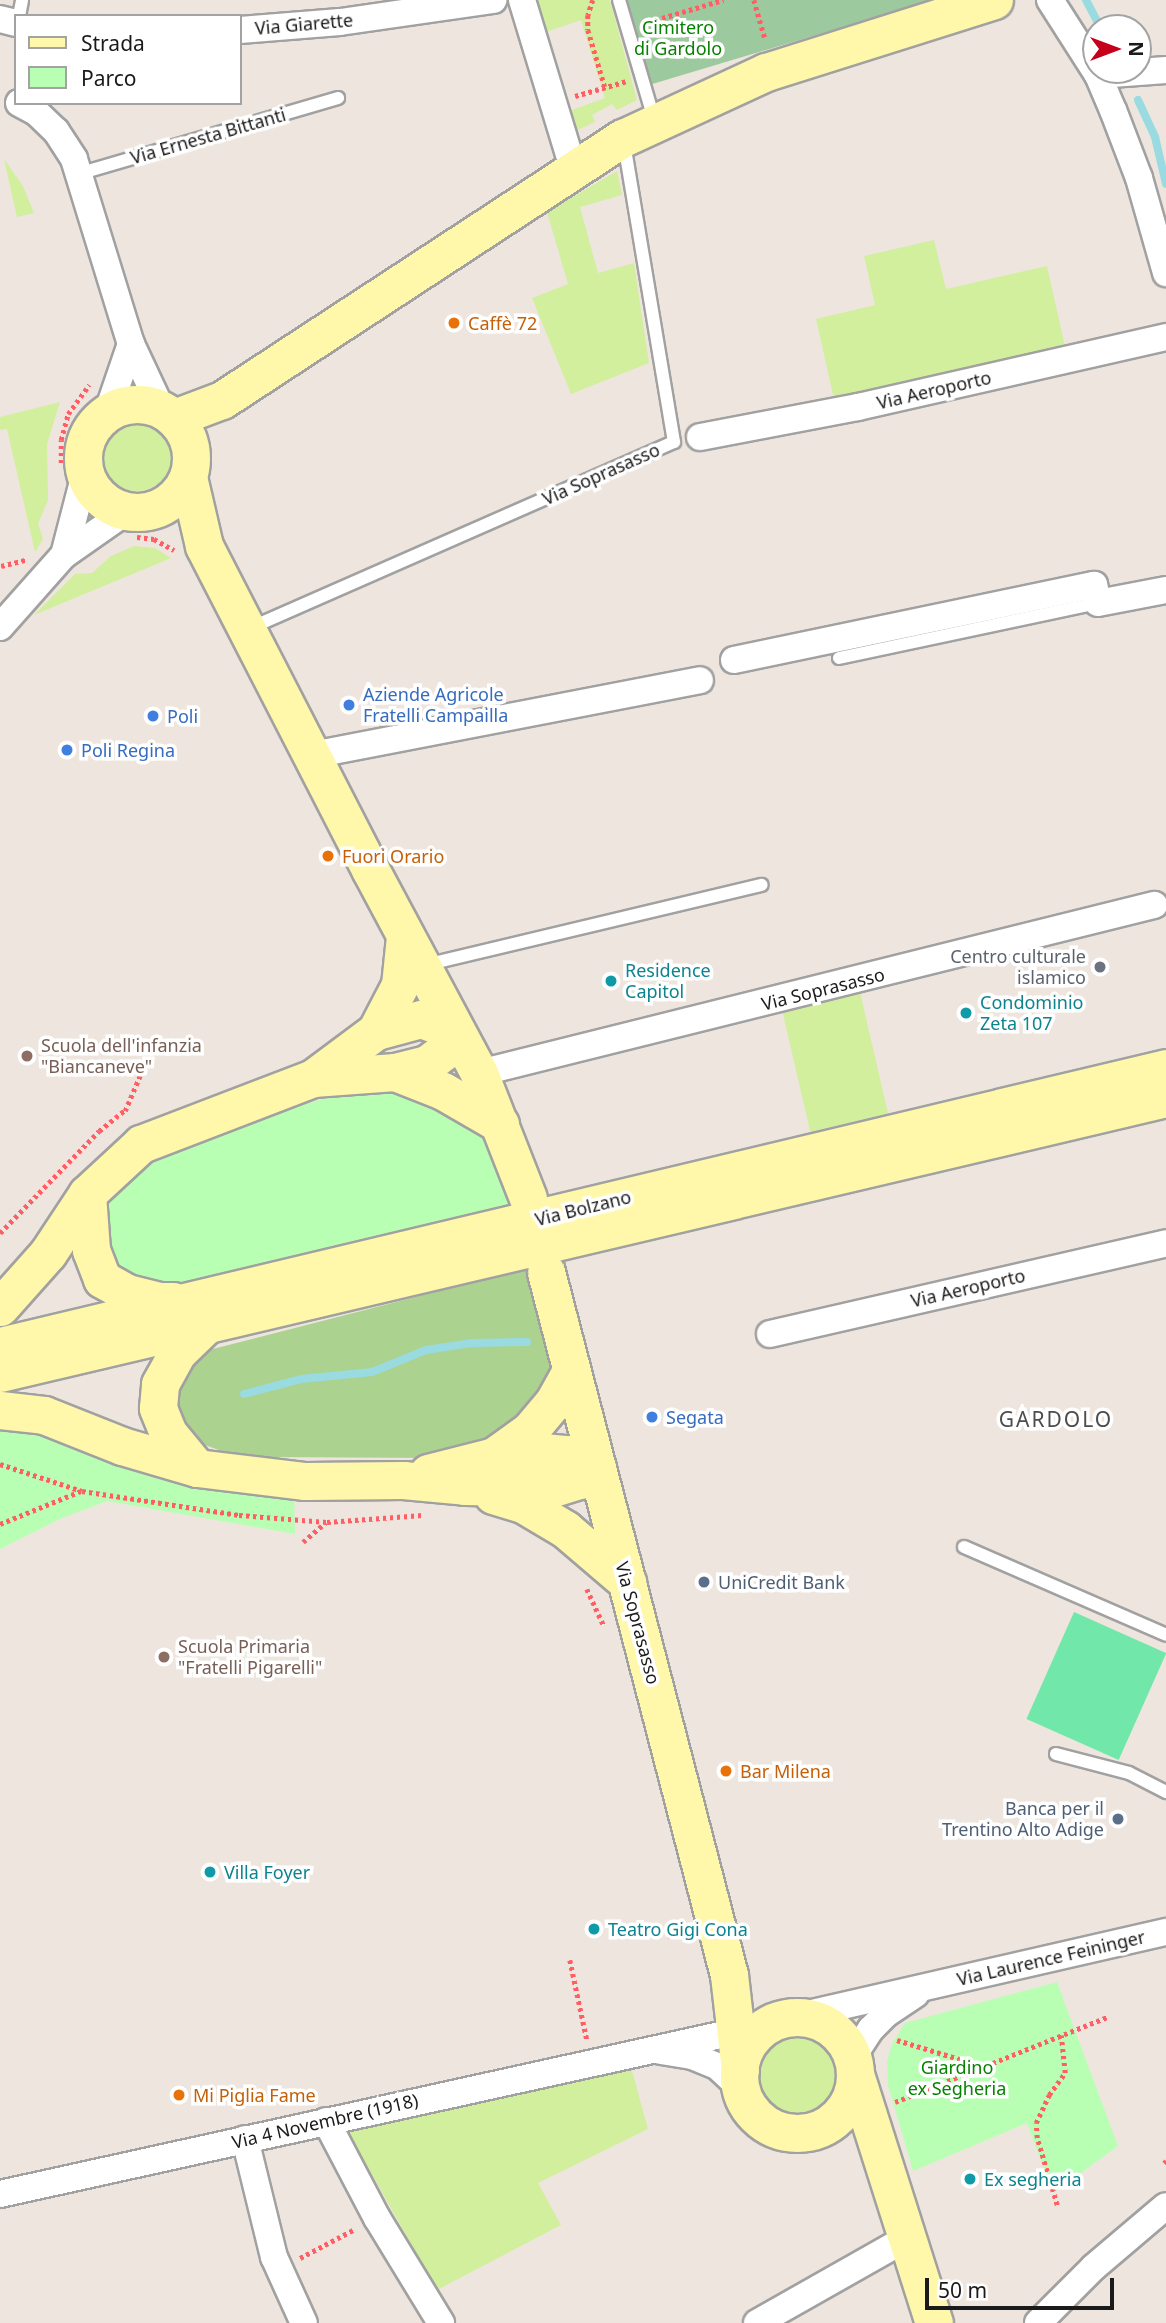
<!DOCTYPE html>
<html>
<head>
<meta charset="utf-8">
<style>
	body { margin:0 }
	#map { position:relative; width:1166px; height:2323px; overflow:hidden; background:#eee6de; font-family:"Noto Sans",sans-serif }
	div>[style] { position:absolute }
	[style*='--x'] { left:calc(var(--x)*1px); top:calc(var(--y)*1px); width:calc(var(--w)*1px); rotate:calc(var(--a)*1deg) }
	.grass>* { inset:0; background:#d1ef9d; transform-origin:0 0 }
	.round { border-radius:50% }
	.forest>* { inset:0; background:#abd28e }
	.cemetery>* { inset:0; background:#9dc99e }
	.park>* { inset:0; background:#b8ffb4 }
	.pitch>* { inset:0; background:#72e7aa; transform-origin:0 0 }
	.stream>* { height:8px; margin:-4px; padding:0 4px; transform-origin:4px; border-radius:4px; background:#99dbe1 }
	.path>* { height:4.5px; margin-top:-2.25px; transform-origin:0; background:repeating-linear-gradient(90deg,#ff5e64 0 3.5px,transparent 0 7px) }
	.roads { filter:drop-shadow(2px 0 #a1a1a1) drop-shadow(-2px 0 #a1a1a1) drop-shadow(0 2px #a1a1a1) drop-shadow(0 -2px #a1a1a1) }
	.lane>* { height:12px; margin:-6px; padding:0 6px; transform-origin:6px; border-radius:6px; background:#fff }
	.street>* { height:26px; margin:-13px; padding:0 13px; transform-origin:13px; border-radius:13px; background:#fff }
	.secondary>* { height:37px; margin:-18.5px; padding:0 18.5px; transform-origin:18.5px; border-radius:18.5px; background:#fff8ab }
	.secondary>.ring { margin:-18.5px; padding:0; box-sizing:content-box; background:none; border:37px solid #fff8ab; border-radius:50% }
	.dots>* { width:19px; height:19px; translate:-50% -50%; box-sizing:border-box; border:4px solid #fff; border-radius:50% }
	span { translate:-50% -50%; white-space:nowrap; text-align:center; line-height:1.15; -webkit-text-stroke:7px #fff; paint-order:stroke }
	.street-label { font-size:18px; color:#1a1a1a }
	.park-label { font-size:18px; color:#078100 }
	.food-label { font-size:18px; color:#c56008 }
	.left { translate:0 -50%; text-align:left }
	.shop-label { font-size:18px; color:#366cbe }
	.worship-label { font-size:18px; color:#5b616d }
	.right { translate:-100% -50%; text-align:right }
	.culture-label { font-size:18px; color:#0d838f }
	.education-label { font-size:18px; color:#785e54 }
	.service-label { font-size:18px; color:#4e5e75 }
	.quarter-label { font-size:21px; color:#4d4d4d; letter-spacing:2px }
	.legend { position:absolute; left:14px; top:14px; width:228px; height:91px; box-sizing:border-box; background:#fff; border:2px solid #a3a3a3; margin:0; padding:9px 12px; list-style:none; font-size:21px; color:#1a1a1a }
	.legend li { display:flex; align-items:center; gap:14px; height:35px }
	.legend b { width:35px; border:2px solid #a3a3a3 }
	.north { position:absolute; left:1082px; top:14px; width:70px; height:70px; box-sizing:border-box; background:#fff; border:2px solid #a3a3a3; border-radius:50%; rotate:90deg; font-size:19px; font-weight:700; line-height:28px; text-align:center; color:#1a1a1a }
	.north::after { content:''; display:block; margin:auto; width:24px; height:32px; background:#c5001b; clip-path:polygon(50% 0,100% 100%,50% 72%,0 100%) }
	.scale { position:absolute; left:925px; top:2278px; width:189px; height:32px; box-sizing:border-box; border:4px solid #1a1a1a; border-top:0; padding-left:9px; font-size:21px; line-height:24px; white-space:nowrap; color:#1a1a1a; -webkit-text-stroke:5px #fff; paint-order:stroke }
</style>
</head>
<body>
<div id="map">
	<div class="grass">
		<div style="clip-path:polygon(530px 0,610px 0,637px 100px,617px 110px,612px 104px,592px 115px,595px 122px,573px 132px,566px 112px,605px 98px,581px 20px,540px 34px)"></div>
		<div style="clip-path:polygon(4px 159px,23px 186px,34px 213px,17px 217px)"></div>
		<div style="clip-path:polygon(617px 171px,622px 195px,580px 207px,598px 273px,634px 263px,649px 363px,571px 394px,532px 298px,568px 284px,547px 212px)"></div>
		<div style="clip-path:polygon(934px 240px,946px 289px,1047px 266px,1066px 351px,835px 404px,816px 319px,875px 305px,864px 256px)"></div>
		<div style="clip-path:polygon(60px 402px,47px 444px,48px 500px,38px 524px,43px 539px,35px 552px,7px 429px,0 430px,0 417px)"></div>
		<div class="round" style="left:103px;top:423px;width:68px;height:68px"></div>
		<div style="clip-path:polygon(134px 546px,155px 548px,171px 558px,34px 615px,75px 574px,92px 573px,111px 556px)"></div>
		<div style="left:860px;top:992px;width:125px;height:80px;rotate:77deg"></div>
		<div class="round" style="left:754px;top:2032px;width:88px;height:88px"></div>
		<div style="clip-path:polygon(631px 2067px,648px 2129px,538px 2183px,561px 2225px,437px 2290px,348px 2132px)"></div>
	</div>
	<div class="forest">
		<div style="clip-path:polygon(532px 1267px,558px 1369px,525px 1422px,485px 1449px,439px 1458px,238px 1457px,194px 1441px,182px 1423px,177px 1402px,180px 1383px,185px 1370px,201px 1352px)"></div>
	</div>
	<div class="cemetery">
		<div style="clip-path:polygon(625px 0,933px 0,649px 85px)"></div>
	</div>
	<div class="park">
		<div style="clip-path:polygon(394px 1078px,488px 1130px,517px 1207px,188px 1290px,142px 1282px,114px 1265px,99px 1235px,110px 1195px,142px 1161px,296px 1107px)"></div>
		<div style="clip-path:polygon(0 1424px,57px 1440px,182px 1483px,294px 1497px,295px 1534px,107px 1501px,62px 1518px,0 1549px)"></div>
		<div style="clip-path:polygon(1057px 1982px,1118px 2146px,1053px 2193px,1027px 2123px,913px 2171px,888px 2085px,887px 2061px,892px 2044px,905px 2023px)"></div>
	</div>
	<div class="pitch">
		<div style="left:1074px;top:1612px;width:101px;height:117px;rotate:24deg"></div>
	</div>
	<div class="stream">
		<div style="--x:1086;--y:0;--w:32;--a:62"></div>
		<div style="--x:1138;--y:100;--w:41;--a:65.3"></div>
		<div style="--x:1155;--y:137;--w:48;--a:76.8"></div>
		<div style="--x:244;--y:1394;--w:59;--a:-14.7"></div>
		<div style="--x:301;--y:1379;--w:71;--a:-5.6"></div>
		<div style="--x:372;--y:1372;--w:58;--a:-22.2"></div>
		<div style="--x:426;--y:1350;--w:47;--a:-8.7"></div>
		<div style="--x:472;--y:1343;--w:55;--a:-1"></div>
	</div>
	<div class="path">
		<div style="--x:593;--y:0;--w:16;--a:108"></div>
		<div style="--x:588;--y:15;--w:15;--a:90"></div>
		<div style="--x:588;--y:30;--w:59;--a:73.4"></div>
		<div style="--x:754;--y:0;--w:40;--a:74"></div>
		<div style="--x:662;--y:18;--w:64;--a:-16.4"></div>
		<div style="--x:575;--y:96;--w:54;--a:-16.1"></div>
		<div style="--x:61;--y:463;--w:23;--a:-90"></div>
		<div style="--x:61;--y:440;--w:27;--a:-75"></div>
		<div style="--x:68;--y:414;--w:36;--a:-54"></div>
		<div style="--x:137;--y:537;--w:17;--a:7"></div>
		<div style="--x:154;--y:539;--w:23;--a:29"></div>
		<div style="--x:1;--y:566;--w:25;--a:-14"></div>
		<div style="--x:125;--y:1111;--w:43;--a:-67"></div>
		<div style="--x:0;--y:1233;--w:142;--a:-45.9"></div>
		<div style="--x:99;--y:1131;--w:33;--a:-39"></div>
		<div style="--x:0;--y:1464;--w:86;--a:18.2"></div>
		<div style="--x:82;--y:1491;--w:159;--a:8.7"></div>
		<div style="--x:239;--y:1515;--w:88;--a:4.5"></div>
		<div style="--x:327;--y:1522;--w:96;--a:-4.2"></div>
		<div style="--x:0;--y:1524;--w:87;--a:-22.2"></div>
		<div style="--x:303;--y:1542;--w:30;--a:-41"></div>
		<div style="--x:587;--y:1589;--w:41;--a:65.3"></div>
		<div style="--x:667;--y:1936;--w:21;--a:-14"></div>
		<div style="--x:570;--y:1960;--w:82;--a:78"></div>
		<div style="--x:897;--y:2040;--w:89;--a:17"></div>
		<div style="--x:895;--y:2102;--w:229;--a:-21.8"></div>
		<div style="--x:1164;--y:2163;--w:3;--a:-45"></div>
		<div style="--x:1057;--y:2205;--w:70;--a:-106.6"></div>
		<div style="--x:1037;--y:2138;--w:15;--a:-94"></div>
		<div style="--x:1036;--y:2123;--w:31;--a:-65"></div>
		<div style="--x:1049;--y:2095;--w:27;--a:-54"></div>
		<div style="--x:1065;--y:2073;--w:38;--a:-96"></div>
		<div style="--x:300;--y:2258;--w:62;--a:-27.8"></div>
	</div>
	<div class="roads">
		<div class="lane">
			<div style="--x:619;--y:0;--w:124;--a:73.6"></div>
			<div style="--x:19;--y:16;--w:16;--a:-79"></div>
			<div style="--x:78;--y:174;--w:271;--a:-16.3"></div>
			<div style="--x:250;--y:628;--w:463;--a:-23.7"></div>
			<div style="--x:674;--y:442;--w:303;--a:-99.5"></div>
			<div style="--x:839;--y:658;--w:265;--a:-12"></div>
			<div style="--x:425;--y:965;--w:346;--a:-13.4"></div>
			<div style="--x:964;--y:1547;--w:220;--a:23.5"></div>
			<div style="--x:1056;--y:1754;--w:75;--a:14.6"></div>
			<div style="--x:1129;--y:1773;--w:42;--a:27.2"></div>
		</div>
		<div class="street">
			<div style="--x:522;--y:0;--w:179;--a:73.1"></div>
			<div style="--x:1050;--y:0;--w:89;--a:57.4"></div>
			<div style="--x:1098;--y:75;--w:38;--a:67"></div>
			<div style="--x:1113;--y:110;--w:73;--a:69.1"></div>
			<div style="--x:1139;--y:178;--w:99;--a:74.1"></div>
			<div style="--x:0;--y:19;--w:16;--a:14"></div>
			<div style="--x:240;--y:30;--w:100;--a:-4.6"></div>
			<div style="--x:340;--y:22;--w:155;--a:-8.2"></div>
			<div style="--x:1098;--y:75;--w:68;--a:-4.2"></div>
			<div style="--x:19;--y:103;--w:19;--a:28"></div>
			<div style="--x:36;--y:112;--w:28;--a:44"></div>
			<div style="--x:56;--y:131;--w:33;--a:57"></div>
			<div style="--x:74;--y:159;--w:194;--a:72.9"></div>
			<div style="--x:131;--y:344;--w:71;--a:64.9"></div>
			<div style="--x:108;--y:411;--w:71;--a:-71.1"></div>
			<div style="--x:700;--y:437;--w:161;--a:-10.8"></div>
			<div style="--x:858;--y:407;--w:316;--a:-12.8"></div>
			<div style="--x:64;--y:555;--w:84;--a:-75.5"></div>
			<div style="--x:0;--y:627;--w:96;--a:-48.4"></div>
			<div style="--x:64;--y:555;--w:77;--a:-34.9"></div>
			<div style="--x:734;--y:660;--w:368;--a:-11.8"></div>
			<div style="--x:1094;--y:585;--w:18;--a:77"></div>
			<div style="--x:1098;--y:603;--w:69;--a:-10.8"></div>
			<div style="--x:312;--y:755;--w:395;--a:-10.9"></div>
			<div style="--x:479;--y:1073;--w:696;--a:-13.98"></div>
			<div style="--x:770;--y:1334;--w:406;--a:-12.9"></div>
			<div style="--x:790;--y:2018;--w:386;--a:-12.9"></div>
			<div style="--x:661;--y:2051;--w:31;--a:9"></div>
			<div style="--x:692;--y:2056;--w:27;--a:22"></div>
			<div style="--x:717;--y:2066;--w:33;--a:43"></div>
			<div style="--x:852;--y:2058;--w:35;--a:-57"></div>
			<div style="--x:871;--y:2029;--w:21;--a:-45"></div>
			<div style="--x:886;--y:2014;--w:36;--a:-34"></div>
			<div style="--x:326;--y:2121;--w:110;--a:62.3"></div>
			<div style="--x:377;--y:2218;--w:123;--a:58.6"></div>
			<div style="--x:245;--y:2139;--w:122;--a:76.2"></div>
			<div style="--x:274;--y:2257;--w:72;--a:65.6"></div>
			<div style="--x:0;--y:2194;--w:789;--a:-12.45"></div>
			<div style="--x:757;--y:2323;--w:172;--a:-29.5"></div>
			<div style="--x:1038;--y:2323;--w:79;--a:-45"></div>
			<div style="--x:1094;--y:2267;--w:94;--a:-40.3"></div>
		</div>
		<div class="secondary">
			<div class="ring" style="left:83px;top:404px;width:71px;height:71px"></div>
			<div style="--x:174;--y:418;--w:51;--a:-20.6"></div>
			<div style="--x:222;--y:400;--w:479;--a:-33.2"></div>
			<div style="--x:623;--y:138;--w:157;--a:-24.8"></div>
			<div style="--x:766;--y:72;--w:239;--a:-17.5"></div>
			<div style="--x:188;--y:477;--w:71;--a:76.9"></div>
			<div style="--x:204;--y:546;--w:363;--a:62.8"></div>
			<div style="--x:370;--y:869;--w:231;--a:61.9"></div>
			<div style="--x:479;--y:1073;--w:134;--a:68.6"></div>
			<div style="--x:376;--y:1031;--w:52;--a:-62.4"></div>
			<div style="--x:400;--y:985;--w:48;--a:-84.1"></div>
			<div style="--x:395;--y:1072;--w:52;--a:21.6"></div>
			<div style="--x:443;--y:1091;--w:66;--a:30.1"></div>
			<div style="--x:313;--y:1078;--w:82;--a:-4.2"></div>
			<div style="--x:395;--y:1072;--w:33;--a:-14"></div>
			<div style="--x:427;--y:1064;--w:21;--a:-37"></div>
			<div style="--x:444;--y:1051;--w:22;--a:-58"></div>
			<div style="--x:87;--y:1194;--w:56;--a:85.9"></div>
			<div style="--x:91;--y:1250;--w:31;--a:69"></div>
			<div style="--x:102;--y:1279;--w:29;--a:29"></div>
			<div style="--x:127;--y:1293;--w:32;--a:14"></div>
			<div style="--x:158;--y:1301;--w:15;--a:0"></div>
			<div style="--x:546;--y:1272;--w:726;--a:75.41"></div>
			<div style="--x:729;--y:1975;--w:96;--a:83.4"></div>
			<div style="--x:0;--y:1307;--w:72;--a:-48.4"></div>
			<div style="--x:48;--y:1253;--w:71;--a:-56.5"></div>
			<div style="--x:87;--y:1194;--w:74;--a:-42.8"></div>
			<div style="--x:141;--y:1144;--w:184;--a:-21"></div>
			<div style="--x:313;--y:1078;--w:79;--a:-36.7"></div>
			<div style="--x:376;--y:1031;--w:47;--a:-14.9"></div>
			<div style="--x:421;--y:1019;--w:37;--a:20"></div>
			<div style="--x:0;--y:1346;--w:1199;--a:-13.41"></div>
			<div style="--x:0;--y:1373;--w:1198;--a:-13.27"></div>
			<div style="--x:0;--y:1410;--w:44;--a:6.5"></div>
			<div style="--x:44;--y:1415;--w:84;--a:21.7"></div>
			<div style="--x:122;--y:1446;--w:78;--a:16.3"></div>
			<div style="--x:197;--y:1468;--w:109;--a:6.9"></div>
			<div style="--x:305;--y:1481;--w:98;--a:-0.6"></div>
			<div style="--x:403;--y:1480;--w:62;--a:5.5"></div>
			<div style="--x:465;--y:1486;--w:88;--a:1.3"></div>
			<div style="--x:553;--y:1488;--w:28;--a:-17"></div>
			<div style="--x:580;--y:1480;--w:21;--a:-35"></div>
			<div style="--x:494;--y:1456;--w:44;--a:-35.8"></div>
			<div style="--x:530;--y:1430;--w:35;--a:-50"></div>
			<div style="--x:553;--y:1403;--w:38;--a:-61"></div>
			<div style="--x:197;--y:1468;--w:45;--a:-129.6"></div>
			<div style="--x:168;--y:1433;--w:27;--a:-112"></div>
			<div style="--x:158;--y:1408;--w:24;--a:-85"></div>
			<div style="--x:160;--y:1384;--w:35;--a:-61"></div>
			<div style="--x:177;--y:1353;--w:40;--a:-44"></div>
			<div style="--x:428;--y:1473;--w:68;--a:-14.4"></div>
			<div style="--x:494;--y:1456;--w:38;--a:-7"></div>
			<div style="--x:532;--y:1451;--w:38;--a:5"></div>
			<div style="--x:570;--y:1454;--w:30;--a:27"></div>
			<div style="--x:493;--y:1495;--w:31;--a:17"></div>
			<div style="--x:523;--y:1504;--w:49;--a:30.8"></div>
			<div style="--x:565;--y:1529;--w:82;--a:40.5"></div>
			<div class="ring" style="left:739px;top:2017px;width:79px;height:79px"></div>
			<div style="--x:855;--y:2074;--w:261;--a:72.4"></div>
		</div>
	</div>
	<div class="dots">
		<div style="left:454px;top:323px;background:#e8710a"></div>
		<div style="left:349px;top:705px;background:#3f7fe0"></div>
		<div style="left:153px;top:716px;background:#3f7fe0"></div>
		<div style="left:67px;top:750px;background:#3f7fe0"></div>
		<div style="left:328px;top:856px;background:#e8710a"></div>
		<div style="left:1100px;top:967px;background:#6b7280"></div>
		<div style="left:611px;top:981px;background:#0f9aa8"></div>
		<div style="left:966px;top:1013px;background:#0f9aa8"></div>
		<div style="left:27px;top:1056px;background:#8d6e63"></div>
		<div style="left:652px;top:1417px;background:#3f7fe0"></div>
		<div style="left:704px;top:1582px;background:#5c6f8a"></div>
		<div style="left:164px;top:1657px;background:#8d6e63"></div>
		<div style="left:726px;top:1771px;background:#e8710a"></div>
		<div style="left:1118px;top:1819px;background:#5c6f8a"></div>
		<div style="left:210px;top:1872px;background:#0f9aa8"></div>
		<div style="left:594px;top:1929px;background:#0f9aa8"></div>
		<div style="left:179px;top:2095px;background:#e8710a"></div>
		<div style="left:970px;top:2179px;background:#0f9aa8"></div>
	</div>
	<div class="street-label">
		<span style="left:304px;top:24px;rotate:-5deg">Via Giarette</span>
		<span style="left:208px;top:136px;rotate:-16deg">Via Ernesta Bittanti</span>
		<span style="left:934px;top:390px;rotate:-13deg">Via Aeroporto</span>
		<span style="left:601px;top:474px;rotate:-24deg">Via Soprasasso</span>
		<span style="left:823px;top:989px;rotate:-14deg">Via Soprasasso</span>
		<span style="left:583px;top:1208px;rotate:-14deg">Via Bolzano</span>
		<span style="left:968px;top:1288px;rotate:-13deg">Via Aeroporto</span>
		<span style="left:638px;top:1623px;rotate:75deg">Via Soprasasso</span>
		<span style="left:1051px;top:1958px;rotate:-13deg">Via Laurence Feininger</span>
		<span style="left:325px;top:2121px;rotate:-13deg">Via 4 Novembre (1918)</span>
	</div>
	<div class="park-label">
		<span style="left:678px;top:38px">Cimitero<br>di Gardolo</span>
		<span style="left:957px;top:2078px">Giardino<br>ex Segheria</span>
	</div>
	<div class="food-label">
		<span class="left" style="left:468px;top:323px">Caffè 72</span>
		<span class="left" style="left:342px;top:856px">Fuori Orario</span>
		<span class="left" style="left:740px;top:1771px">Bar Milena</span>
		<span class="left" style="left:193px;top:2095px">Mi Piglia Fame</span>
	</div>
	<div class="shop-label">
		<span class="left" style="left:363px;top:705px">Aziende Agricole<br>Fratelli Campailla</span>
		<span class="left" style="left:167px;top:716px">Poli</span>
		<span class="left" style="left:81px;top:750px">Poli Regina</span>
		<span class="left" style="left:666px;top:1417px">Segata</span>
	</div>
	<div class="worship-label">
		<span class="right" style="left:1086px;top:967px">Centro culturale<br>islamico</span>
	</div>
	<div class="culture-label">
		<span class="left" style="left:625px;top:981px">Residence<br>Capitol</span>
		<span class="left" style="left:980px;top:1013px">Condominio<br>Zeta 107</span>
		<span class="left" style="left:224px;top:1872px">Villa Foyer</span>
		<span class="left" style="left:608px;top:1929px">Teatro Gigi Cona</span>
		<span class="left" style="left:984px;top:2179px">Ex segheria</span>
	</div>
	<div class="education-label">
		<span class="left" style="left:41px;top:1056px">Scuola dell'infanzia<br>"Biancaneve"</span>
		<span class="left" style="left:178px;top:1657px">Scuola Primaria<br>"Fratelli Pigarelli"</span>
	</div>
	<div class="service-label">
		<span class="left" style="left:718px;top:1582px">UniCredit Bank</span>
		<span class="right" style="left:1104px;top:1819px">Banca per il<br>Trentino Alto Adige</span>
	</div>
	<div class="quarter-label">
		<span style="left:1056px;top:1419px">GARDOLO</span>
	</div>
	<ul class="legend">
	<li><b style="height:9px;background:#fff8ab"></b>Strada</li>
	<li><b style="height:19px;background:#b8ffb4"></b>Parco</li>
	</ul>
	<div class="north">N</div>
	<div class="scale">50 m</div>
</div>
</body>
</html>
